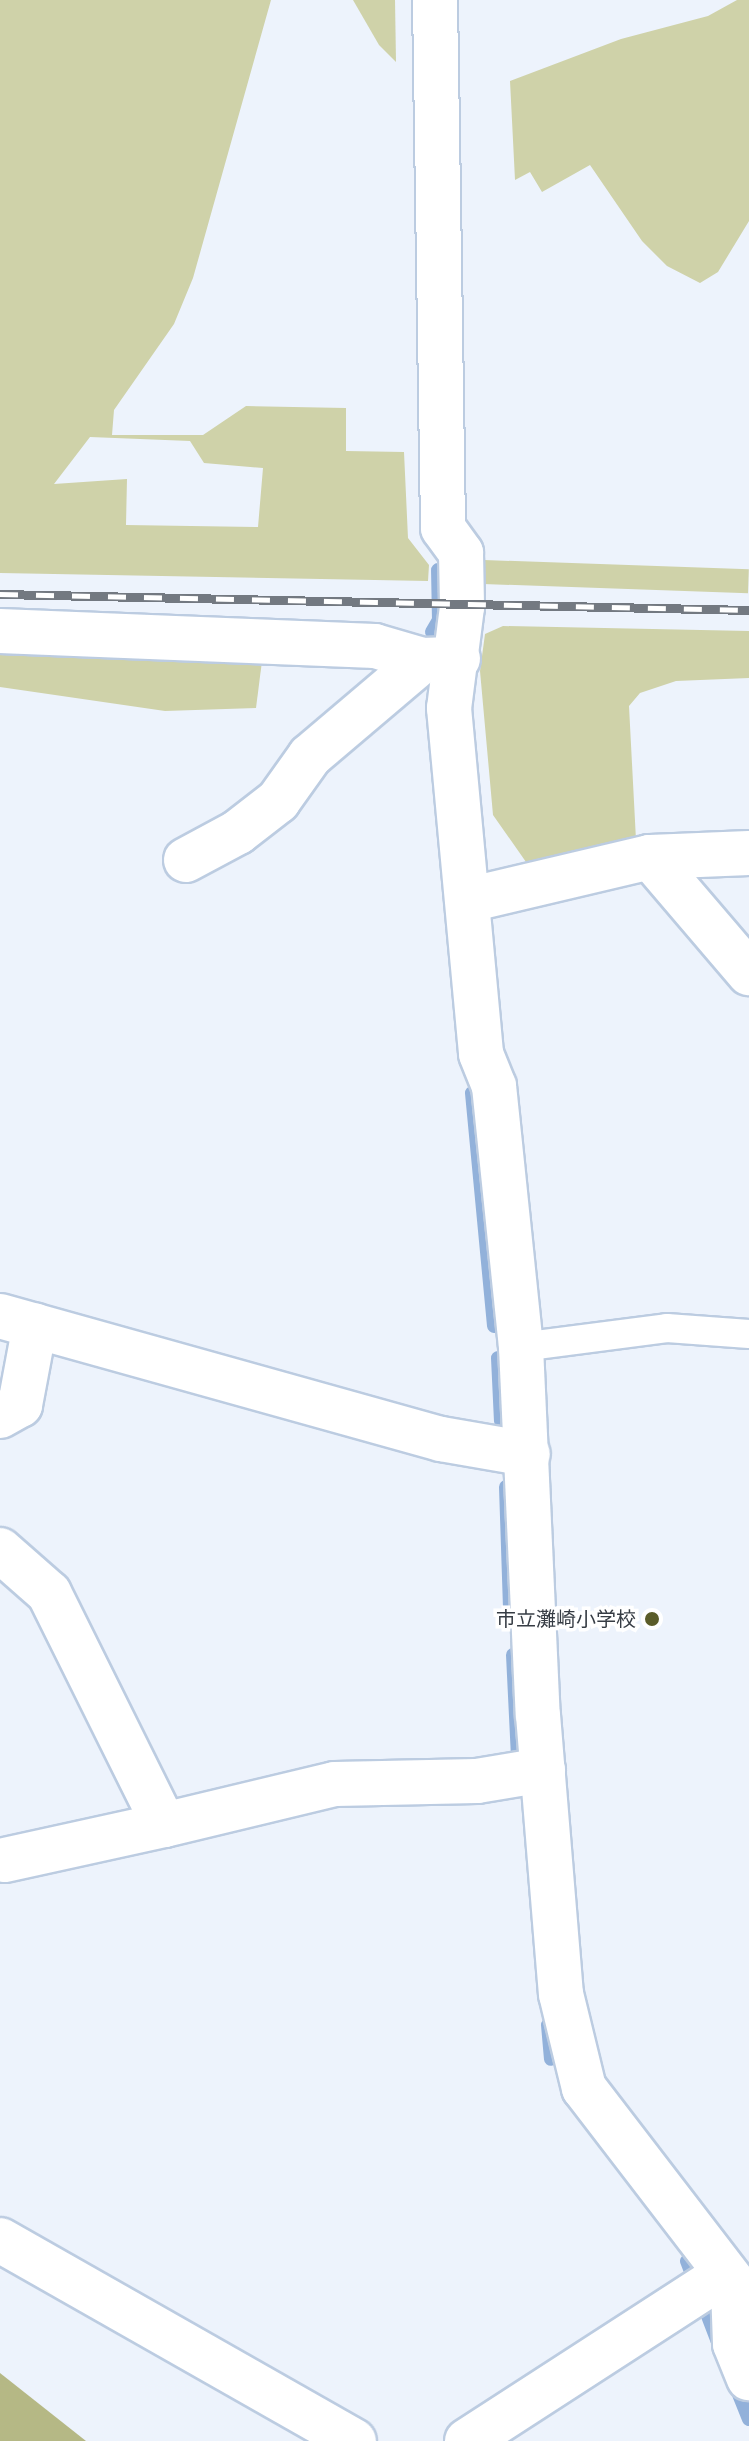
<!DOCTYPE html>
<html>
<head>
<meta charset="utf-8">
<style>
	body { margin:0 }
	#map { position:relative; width:749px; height:2441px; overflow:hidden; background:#edf3fc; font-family:"DM Sans","Noto Sans JP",sans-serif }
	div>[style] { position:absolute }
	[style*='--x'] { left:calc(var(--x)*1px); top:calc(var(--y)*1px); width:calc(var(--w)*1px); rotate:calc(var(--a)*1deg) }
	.green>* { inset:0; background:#cfd2a9; transform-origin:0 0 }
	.forest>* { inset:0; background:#b5b885 }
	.stream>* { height:14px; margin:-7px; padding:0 7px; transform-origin:7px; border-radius:7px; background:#92b1da }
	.roads { filter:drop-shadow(2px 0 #bccce1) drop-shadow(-2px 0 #bccce1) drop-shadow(0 2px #bccce1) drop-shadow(0 -2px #bccce1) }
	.lane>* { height:28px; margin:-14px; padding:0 14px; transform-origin:14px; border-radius:14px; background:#fff }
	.street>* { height:44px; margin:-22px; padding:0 22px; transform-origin:22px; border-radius:22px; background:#fff }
	.rail>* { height:9px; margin-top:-4.5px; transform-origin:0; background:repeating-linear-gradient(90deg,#fff 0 18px,#737981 0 36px); box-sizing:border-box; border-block:2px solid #737981 }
	.dots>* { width:22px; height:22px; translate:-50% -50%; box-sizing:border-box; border:4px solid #fff; border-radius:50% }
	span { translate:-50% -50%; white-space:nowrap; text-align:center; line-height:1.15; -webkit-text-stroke:7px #fff; paint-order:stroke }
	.poi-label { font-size:20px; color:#363c44 }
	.right { translate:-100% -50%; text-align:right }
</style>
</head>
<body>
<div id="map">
	<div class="green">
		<div style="clip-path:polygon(evenodd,0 0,271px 0,193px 278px,174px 324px,114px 410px,112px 435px,203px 435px,246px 406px,346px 408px,346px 451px,404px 452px,408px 538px,429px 565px,428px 581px,0 573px,0 0,90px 437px,190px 441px,204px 463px,263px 468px,258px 527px,126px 525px,127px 479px,54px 484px,90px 437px)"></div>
		<div style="clip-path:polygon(353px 0,395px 0,396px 62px,379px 45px)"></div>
		<div style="clip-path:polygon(737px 0,749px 0,749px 221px,718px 272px,700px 283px,667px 266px,642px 241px,590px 165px,542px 192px,530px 172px,515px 180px,510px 81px,621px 39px,708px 16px)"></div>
		<div style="left:484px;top:560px;width:265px;height:24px;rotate:2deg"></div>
		<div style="clip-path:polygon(503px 626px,749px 631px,749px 678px,676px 681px,640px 693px,629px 706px,636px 840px,526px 862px,493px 815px,480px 671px,485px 634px)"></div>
		<div style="clip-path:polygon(0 652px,262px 661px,256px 708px,165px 711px,0 687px)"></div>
	</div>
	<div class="forest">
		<div style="clip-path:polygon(0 2373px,86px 2441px,0 2441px)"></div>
	</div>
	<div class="stream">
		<div style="--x:432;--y:632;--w:14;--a:-60"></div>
		<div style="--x:439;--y:620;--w:50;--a:-91.1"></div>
		<div style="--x:472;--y:1093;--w:234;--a:84.6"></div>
		<div style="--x:498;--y:1358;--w:63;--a:87.3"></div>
		<div style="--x:506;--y:1487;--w:122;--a:88.1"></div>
		<div style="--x:513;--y:1655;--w:103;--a:87.2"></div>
		<div style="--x:548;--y:2025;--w:34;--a:85"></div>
		<div style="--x:687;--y:2261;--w:90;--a:69.1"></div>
		<div style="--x:734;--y:2382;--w:40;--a:68"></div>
	</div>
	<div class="roads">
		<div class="lane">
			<div style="--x:521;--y:1347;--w:147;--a:-7.4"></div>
			<div style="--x:667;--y:1328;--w:82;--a:4.2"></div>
		</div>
		<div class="street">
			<div style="--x:435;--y:0;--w:528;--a:89.13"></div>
			<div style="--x:443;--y:528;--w:31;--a:54"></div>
			<div style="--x:461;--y:553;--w:54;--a:88.9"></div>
			<div style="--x:462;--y:607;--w:102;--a:97.3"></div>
			<div style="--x:449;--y:708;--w:347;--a:84.7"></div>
			<div style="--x:481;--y:1054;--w:35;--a:68"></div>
			<div style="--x:494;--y:1086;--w:262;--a:84.1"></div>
			<div style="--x:521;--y:1347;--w:368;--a:87.4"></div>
			<div style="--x:538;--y:1715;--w:280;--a:85.3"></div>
			<div style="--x:561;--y:1994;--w:97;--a:76.3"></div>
			<div style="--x:584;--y:2088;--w:271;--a:52.5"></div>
			<div style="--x:0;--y:631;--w:375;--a:2.3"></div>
			<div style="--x:375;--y:646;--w:50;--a:16.3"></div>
			<div style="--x:423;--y:660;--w:35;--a:-2"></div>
			<div style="--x:650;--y:857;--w:153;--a:49.5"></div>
			<div style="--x:186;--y:860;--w:59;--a:-28.3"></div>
			<div style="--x:238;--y:832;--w:51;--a:-37.8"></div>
			<div style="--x:278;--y:801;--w:55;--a:-54.6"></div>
			<div style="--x:310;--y:756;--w:148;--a:-40.3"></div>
			<div style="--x:468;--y:900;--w:187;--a:-13.3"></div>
			<div style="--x:650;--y:857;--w:99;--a:-2.3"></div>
			<div style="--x:0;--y:1316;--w:458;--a:15.6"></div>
			<div style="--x:441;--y:1439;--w:88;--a:9.8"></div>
			<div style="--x:0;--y:1416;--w:23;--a:-29"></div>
			<div style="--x:20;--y:1405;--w:81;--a:-79.4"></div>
			<div style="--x:0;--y:1550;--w:65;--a:41.3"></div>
			<div style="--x:49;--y:1593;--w:259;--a:63.6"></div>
			<div style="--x:164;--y:1825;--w:163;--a:167.6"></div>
			<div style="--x:164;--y:1825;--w:176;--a:-13.5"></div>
			<div style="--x:335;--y:1784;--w:142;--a:-1.2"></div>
			<div style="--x:477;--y:1781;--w:67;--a:-9.5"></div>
			<div style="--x:0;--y:2240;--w:407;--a:29.6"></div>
			<div style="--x:733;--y:2289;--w:55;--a:87.9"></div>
			<div style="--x:735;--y:2344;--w:37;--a:68"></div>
			<div style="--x:467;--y:2441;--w:307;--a:-32.9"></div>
		</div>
	</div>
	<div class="rail">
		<div style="--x:0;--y:594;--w:749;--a:1.22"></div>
	</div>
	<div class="dots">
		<div style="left:652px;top:1619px;background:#5a5c29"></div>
	</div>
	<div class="poi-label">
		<span class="right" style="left:636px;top:1619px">市立灘崎小学校</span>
	</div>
</div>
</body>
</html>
